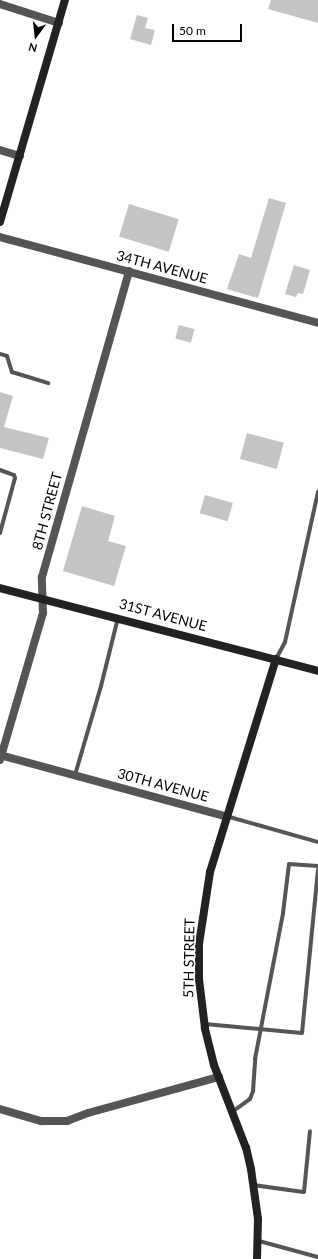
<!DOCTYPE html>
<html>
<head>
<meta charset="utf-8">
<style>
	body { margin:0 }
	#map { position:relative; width:318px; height:1259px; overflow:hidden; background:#fff; font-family:Lato,sans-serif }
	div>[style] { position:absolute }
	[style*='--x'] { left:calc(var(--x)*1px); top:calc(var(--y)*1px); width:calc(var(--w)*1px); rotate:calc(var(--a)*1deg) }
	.building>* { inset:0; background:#c4c4c4; transform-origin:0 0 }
	.lane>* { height:4px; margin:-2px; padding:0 2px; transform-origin:2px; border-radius:2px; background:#555 }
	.street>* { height:8px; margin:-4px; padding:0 4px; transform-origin:4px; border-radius:4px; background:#555 }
	.secondary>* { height:8px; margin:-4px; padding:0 4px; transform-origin:4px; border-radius:4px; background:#222 }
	span { translate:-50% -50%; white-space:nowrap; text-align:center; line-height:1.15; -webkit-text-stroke:3px #fff; paint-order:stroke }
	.street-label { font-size:14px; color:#000 }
	.north { position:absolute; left:16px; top:16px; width:40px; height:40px; -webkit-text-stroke:3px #fff; paint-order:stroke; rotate:195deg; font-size:11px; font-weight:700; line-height:16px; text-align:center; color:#000 }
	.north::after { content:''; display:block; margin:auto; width:14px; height:18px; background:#000; clip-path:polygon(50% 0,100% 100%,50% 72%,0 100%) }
	.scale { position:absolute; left:172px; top:24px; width:70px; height:18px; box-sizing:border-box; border:2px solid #000; border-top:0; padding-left:5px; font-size:12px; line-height:14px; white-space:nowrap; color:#000; -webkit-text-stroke:3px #fff; paint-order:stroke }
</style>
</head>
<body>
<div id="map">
	<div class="building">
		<div style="clip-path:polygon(271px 0,318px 0,318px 23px,268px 9px)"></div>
		<div style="clip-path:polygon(137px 15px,148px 18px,145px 28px,155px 30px,151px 45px,130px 39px)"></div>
		<div style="clip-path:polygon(269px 198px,286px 203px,258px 298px,227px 289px,239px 254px,251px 258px)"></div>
		<div style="left:129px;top:204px;width:52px;height:34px;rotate:17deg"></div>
		<div style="clip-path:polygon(294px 265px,310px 270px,303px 294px,298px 293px,296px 297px,285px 294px)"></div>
		<div style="left:179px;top:325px;width:16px;height:14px;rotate:15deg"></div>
		<div style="clip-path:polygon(0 392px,13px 396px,4px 427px,49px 438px,43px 459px,0 448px)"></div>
		<div style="left:247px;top:433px;width:38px;height:27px;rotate:15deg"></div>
		<div style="left:205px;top:495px;width:29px;height:19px;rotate:16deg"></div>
		<div style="clip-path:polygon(82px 506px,115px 516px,108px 541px,126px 546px,114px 586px,63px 571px)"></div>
	</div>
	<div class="lane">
		<div style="--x:0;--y:354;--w:7;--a:16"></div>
		<div style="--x:7;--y:356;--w:17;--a:73"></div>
		<div style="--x:12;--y:372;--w:38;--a:17"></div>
		<div style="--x:0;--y:470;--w:15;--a:20"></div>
		<div style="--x:14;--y:475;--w:3;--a:72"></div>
		<div style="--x:15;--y:478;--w:57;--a:105.3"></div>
		<div style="--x:276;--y:659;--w:19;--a:-62"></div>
		<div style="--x:285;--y:642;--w:154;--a:-77.6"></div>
		<div style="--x:75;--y:775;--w:93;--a:-73.7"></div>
		<div style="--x:101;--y:686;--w:70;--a:-76"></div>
		<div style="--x:226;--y:816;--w:96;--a:15.8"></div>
		<div style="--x:205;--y:1024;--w:97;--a:5.3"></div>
		<div style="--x:302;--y:1033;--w:164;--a:-84.4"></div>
		<div style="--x:232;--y:1112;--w:22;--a:-36"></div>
		<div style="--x:250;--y:1099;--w:9;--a:-69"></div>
		<div style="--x:253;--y:1091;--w:32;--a:-86"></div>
		<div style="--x:255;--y:1059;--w:149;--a:-79.1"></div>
		<div style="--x:283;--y:913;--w:49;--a:-83"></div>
		<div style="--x:289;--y:864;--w:29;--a:4"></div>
		<div style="--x:253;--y:1185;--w:51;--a:7.8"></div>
		<div style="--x:304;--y:1192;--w:61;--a:-84.4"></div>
		<div style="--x:259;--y:1241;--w:61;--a:15.2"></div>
	</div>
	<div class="street">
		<div style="--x:0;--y:4;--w:62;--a:17.9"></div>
		<div style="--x:0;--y:150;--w:21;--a:17"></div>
		<div style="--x:0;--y:237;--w:329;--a:15.1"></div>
		<div style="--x:0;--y:755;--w:233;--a:15.2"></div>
		<div style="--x:0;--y:760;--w:153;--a:-73.7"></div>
		<div style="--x:43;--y:613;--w:36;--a:-92"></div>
		<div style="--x:42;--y:577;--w:318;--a:-74.1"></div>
		<div style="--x:0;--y:1109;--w:43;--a:16.3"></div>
		<div style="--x:41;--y:1121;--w:26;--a:0"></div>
		<div style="--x:67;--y:1121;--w:22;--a:-21"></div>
		<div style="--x:88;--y:1113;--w:136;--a:-15.4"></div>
	</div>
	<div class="secondary">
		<div style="--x:0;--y:222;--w:231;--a:-73.7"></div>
		<div style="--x:0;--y:588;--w:329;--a:14.6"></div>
		<div style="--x:257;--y:1259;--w:40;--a:-88.6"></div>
		<div style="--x:258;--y:1219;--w:50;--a:-98"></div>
		<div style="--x:251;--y:1169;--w:22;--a:-103"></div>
		<div style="--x:246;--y:1148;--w:89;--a:-111.1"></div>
		<div style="--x:214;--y:1065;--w:38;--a:-104"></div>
		<div style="--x:205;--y:1028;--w:49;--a:-97"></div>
		<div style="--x:199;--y:979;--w:35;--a:-90"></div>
		<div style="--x:199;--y:944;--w:73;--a:-81.3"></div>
		<div style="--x:210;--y:872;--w:223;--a:-72.8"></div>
	</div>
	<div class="street-label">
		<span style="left:162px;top:267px;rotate:15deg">34TH AVENUE</span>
		<span style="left:47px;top:511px;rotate:-75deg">8TH STREET</span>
		<span style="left:163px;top:615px;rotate:15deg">31ST AVENUE</span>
		<span style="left:163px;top:785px;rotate:15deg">30TH AVENUE</span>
		<span style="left:189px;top:958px;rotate:-89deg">5TH STREET</span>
	</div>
	<div class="north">N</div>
	<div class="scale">50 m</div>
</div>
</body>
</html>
